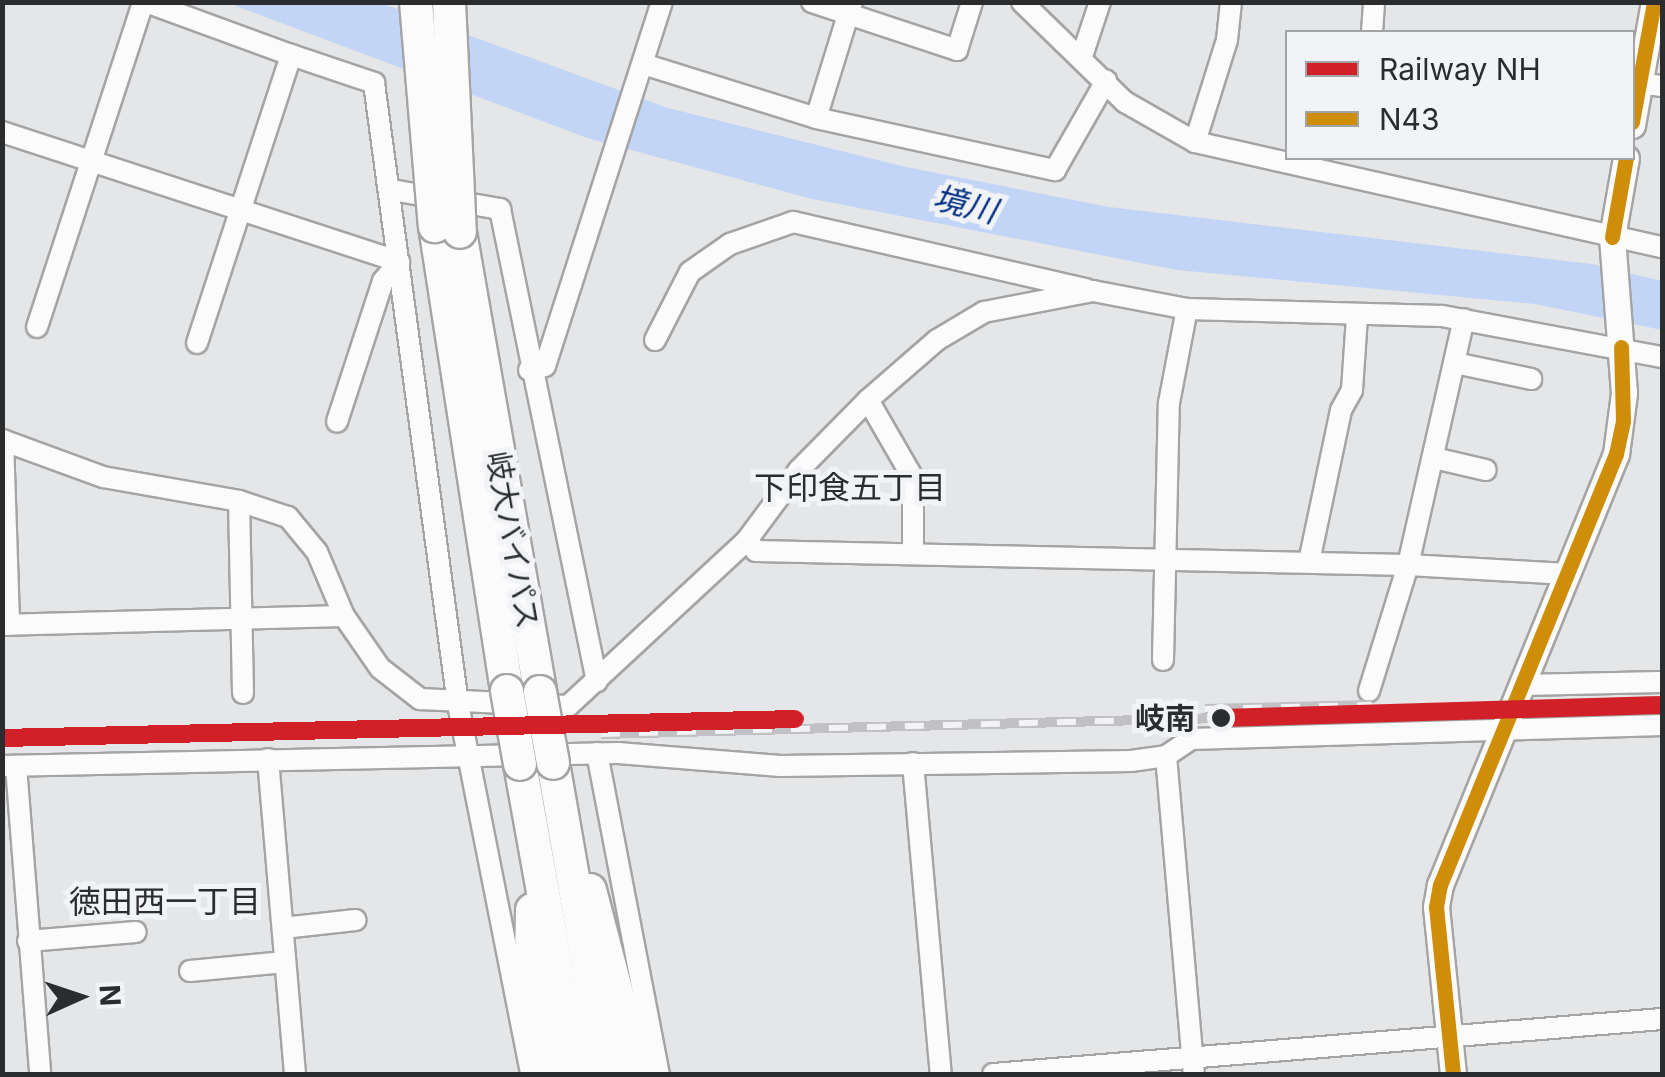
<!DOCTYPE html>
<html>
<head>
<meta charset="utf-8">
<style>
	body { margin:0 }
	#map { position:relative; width:1665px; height:1077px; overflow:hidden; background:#e5e6e8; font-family:Inter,"Noto Sans JP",sans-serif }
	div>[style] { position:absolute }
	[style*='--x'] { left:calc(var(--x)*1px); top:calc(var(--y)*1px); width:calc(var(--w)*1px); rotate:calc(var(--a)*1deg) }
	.water>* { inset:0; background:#c2d5f6 }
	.roads { filter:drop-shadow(2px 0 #a4a4a5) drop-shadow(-2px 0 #a4a4a5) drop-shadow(0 2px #a4a4a5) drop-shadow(0 -2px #a4a4a5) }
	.minor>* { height:20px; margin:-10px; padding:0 10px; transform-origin:10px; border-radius:10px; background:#fbfbfc }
	.tertiary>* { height:25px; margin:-12.5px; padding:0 12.5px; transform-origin:12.5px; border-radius:12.5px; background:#fbfbfc }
	.trunk>* { height:32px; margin:-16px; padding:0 16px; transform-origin:16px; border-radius:16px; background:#fbfbfc }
	.rail>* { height:10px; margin-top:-5px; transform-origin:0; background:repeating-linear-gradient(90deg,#f1f3f6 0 19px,#c1c1c3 0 38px); box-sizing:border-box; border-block:2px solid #c1c1c3 }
	.bridges { filter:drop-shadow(2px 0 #a4a4a5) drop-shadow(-2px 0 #a4a4a5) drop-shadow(0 2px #a4a4a5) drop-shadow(0 -2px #a4a4a5) }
	.trunk-bridge>* { height:32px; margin:-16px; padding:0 16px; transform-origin:16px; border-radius:16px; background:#fbfbfc }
	.bus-1>* { height:15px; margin:-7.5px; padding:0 7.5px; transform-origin:7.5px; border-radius:7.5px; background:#ce8e09 }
	.rail-1>* { height:18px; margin:-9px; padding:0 9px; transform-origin:9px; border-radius:9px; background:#d12027 }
	.dots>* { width:28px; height:28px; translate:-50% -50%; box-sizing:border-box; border:5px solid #f1f3f6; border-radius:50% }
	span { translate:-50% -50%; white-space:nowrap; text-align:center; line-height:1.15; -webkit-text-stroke:10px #f1f3f6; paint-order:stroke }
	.street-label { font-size:30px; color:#2b2c2d }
	.stop-label { font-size:30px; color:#2b2c2d; font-weight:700 }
	.right { translate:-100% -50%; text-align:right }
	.water-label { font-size:32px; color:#002e82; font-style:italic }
	.neighbourhood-label { font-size:32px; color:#2b2c2d }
	.frame { position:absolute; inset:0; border:5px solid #2b2c2d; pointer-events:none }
	.legend { position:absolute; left:1285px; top:30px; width:350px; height:130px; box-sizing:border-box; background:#f1f3f6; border:2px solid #a2a3a6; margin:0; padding:12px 18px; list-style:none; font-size:30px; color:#2b2c2d }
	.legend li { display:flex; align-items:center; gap:20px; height:50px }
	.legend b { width:50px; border:2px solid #a2a3a6 }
	.north { position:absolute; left:30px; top:947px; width:100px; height:100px; -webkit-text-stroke:8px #f1f3f6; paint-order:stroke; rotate:87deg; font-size:28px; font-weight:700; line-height:40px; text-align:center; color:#2b2c2d }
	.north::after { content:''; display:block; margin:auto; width:35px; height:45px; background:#2b2c2d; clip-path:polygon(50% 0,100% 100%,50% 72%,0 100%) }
</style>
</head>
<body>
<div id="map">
	<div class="water">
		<div style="clip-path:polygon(228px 3px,381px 3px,668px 108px,906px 167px,1109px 207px,1592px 264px,1662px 281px,1662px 330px,1535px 304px,1177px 270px,808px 198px,587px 138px)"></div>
	</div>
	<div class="roads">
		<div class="minor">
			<div style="--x:146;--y:2;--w:154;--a:20.1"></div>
			<div style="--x:812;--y:2;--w:153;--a:18.3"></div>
			<div style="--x:957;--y:50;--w:50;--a:-72.6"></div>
			<div style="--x:852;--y:2;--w:121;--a:107.2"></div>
			<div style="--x:816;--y:118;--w:245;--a:12.3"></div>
			<div style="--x:1055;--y:170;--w:103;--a:-60.2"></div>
			<div style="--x:1022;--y:2;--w:144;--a:44.2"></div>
			<div style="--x:1125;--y:102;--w:81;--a:29.7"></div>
			<div style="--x:1195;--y:142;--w:479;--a:12.7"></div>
			<div style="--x:1372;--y:32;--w:30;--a:-86"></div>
			<div style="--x:1082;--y:56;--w:57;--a:-71.6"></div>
			<div style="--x:643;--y:64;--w:181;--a:17.3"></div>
			<div style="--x:1640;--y:83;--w:22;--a:8"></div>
			<div style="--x:2;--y:132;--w:418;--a:18.1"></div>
			<div style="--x:399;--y:262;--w:25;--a:130"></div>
			<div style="--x:383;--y:281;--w:148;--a:108.1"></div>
			<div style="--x:1195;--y:142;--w:107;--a:-72.6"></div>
			<div style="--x:1227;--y:40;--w:38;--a:-84"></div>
			<div style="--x:392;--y:190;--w:110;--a:10"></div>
			<div style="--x:500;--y:209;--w:482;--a:78.4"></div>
			<div style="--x:37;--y:327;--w:342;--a:-71.9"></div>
			<div style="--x:655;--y:340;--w:76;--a:-62.8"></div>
			<div style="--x:690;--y:272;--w:49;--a:-35"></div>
			<div style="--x:730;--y:244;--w:67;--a:-19.2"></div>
			<div style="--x:793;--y:222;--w:301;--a:12.9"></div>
			<div style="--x:197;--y:343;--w:303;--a:-71.9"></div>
			<div style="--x:291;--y:55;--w:88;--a:18.6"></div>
			<div style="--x:374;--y:83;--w:627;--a:82.3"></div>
			<div style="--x:458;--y:704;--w:374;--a:78.8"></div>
			<div style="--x:1455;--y:363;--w:78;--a:11.9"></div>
			<div style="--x:529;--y:370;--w:16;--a:-14"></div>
			<div style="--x:545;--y:366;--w:382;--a:-72.2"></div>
			<div style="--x:868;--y:400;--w:90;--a:60"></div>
			<div style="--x:913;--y:478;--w:76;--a:90"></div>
			<div style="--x:2;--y:440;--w:108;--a:20.1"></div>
			<div style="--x:103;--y:477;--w:138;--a:10"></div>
			<div style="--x:239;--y:501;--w:52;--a:18.1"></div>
			<div style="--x:288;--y:517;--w:45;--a:50.4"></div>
			<div style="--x:317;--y:552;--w:69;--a:67.1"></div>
			<div style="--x:344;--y:616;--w:63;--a:55.3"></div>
			<div style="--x:380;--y:668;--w:51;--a:37.8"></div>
			<div style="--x:420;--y:699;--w:148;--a:2.7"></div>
			<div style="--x:568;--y:706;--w:244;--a:-42.8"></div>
			<div style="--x:747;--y:540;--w:87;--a:-53.4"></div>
			<div style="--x:799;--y:470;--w:98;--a:-45.4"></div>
			<div style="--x:868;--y:400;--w:91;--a:-41"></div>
			<div style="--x:937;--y:340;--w:55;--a:-30.8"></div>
			<div style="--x:984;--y:312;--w:111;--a:-10.9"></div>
			<div style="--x:1093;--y:291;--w:96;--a:10.8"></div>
			<div style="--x:1187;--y:309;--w:255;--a:1.6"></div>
			<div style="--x:1442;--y:316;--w:224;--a:10.6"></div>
			<div style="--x:3;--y:440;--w:185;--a:88.1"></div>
			<div style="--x:1434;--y:458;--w:53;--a:13"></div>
			<div style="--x:239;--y:501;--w:192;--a:88.8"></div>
			<div style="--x:747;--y:540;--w:14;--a:51"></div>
			<div style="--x:756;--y:551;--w:652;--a:1.23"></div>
			<div style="--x:1408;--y:565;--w:160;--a:3.2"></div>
			<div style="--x:1309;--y:562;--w:155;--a:-78.1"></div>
			<div style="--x:1341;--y:410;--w:23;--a:-61"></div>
			<div style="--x:1352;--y:390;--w:73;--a:-86.1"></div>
			<div style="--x:2;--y:625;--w:342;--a:-1.5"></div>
			<div style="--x:1163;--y:660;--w:257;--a:-88.7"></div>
			<div style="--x:1169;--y:403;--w:96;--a:-79.2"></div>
			<div style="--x:1521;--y:685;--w:141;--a:-1.2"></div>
			<div style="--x:1369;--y:691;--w:132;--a:-72.8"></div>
			<div style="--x:1408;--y:565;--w:252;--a:-77.2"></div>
			<div style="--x:597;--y:753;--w:327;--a:79.1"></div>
			<div style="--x:1166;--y:756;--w:319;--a:85"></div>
			<div style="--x:268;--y:759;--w:316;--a:85.1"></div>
			<div style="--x:913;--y:763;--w:312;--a:84.9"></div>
			<div style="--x:2;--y:766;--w:616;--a:-1.21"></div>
			<div style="--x:618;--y:753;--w:163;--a:4.6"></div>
			<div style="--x:780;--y:766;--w:351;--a:-0.8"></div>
			<div style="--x:1131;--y:761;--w:35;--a:-8"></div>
			<div style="--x:1166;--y:756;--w:30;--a:-34"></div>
			<div style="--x:1191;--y:739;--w:471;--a:-1.7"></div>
			<div style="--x:16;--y:766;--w:309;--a:85.5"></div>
			<div style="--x:283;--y:928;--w:73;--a:-6.3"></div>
			<div style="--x:28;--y:941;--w:108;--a:-4.8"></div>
			<div style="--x:190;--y:971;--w:95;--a:-5.4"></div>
			<div style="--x:993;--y:1074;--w:671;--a:-4.7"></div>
		</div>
		<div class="tertiary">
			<div style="--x:1632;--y:125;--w:125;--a:-79.9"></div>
			<div style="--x:1453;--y:1074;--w:168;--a:-95.8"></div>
			<div style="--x:1436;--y:907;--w:22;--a:-80"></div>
			<div style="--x:1440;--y:885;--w:466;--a:-67.8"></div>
			<div style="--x:1616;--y:454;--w:62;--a:-82.5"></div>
			<div style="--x:1624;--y:393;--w:156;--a:-94.4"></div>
			<div style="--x:1612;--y:237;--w:80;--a:-80"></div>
		</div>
		<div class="trunk">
			<div style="--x:435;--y:226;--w:471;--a:81.2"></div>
			<div style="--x:460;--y:232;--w:467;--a:80.1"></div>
			<div style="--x:553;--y:763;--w:316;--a:80.1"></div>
			<div style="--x:520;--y:764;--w:315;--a:79.8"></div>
			<div style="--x:590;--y:890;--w:190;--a:75.4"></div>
			<div style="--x:532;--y:910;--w:54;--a:91.1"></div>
			<div style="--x:531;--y:964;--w:111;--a:81.7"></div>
		</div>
	</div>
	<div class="rail">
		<div style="--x:1205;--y:709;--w:167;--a:-1.4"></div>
		<div style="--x:601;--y:734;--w:620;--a:-1.48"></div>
	</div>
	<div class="bridges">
		<div class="trunk-bridge">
			<div style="--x:416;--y:2;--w:225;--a:85.2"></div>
			<div style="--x:449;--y:2;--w:230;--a:87.3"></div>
			<div style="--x:507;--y:691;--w:74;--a:79.9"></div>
			<div style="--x:540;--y:692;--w:72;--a:79.6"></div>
		</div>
	</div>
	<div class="bus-1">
		<div style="--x:1632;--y:122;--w:122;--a:-79.6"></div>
		<div style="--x:1612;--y:237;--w:80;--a:-80"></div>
		<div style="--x:1453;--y:1074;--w:168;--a:-95.8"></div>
		<div style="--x:1436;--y:907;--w:22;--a:-80"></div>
		<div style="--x:1440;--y:885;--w:466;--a:-67.8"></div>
		<div style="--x:1616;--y:454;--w:34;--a:-78"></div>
		<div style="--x:1623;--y:421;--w:74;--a:-91.5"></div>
	</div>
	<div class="rail-1">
		<div style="--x:1221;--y:718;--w:441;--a:-1.7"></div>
		<div style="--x:2;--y:738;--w:793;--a:-1.37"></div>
	</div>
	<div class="dots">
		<div style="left:1221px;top:718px;background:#2b2c2d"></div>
	</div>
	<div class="street-label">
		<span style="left:513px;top:540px;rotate:80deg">岐大バイパス</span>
	</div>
	<div class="stop-label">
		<span class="right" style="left:1195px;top:718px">岐南</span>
	</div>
	<div class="water-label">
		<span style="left:965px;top:205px;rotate:14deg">境川</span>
	</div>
	<div class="neighbourhood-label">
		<span style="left:850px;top:488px">下印食五丁目</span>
		<span style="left:165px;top:902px">徳田西一丁目</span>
	</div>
	<div class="frame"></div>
	<ul class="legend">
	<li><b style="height:12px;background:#d12027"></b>Railway NH</li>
	<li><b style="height:12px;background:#ce8e09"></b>N43</li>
	</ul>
	<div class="north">N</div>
</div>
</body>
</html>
